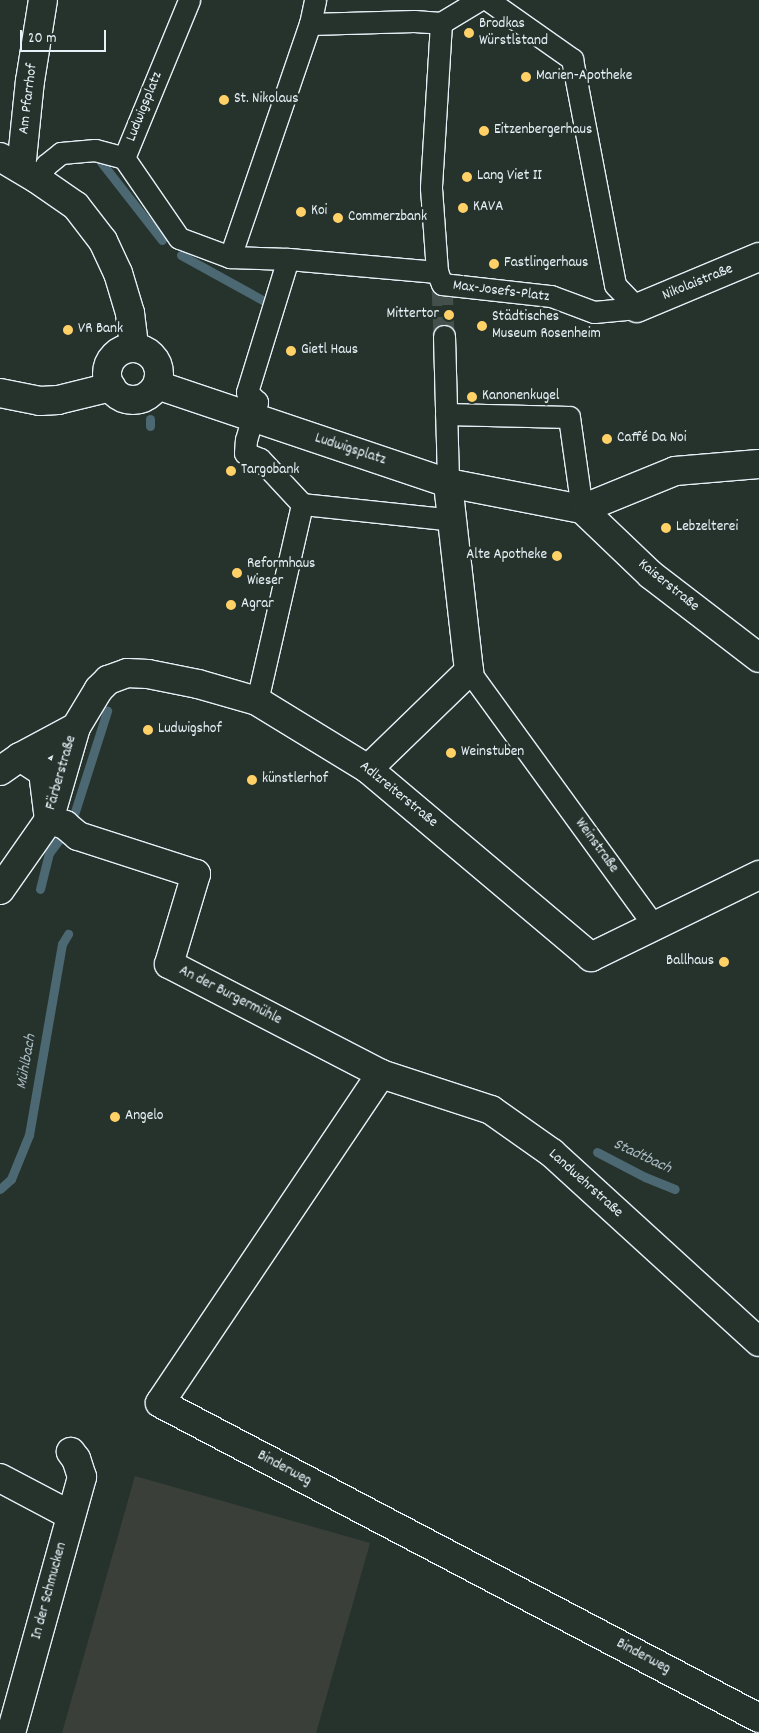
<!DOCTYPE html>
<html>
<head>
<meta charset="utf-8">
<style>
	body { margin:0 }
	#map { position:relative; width:759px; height:1733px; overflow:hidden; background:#26332d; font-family:Dekko,sans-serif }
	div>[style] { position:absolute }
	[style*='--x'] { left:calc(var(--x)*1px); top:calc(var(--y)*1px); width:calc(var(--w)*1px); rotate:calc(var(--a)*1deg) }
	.built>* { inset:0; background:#3a4039 }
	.stream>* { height:9px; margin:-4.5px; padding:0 4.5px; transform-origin:4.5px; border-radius:4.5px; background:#4c6872 }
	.pedestrian-tunnel>* { height:21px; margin-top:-10.5px; transform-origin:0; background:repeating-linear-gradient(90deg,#43504b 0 21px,transparent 0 32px) }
	.roads { filter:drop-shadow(1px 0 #e8f1f8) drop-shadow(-1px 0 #e8f1f8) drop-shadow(0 1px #e8f1f8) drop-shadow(0 -1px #e8f1f8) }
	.pedestrian>* { height:21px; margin:-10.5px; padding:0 10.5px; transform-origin:10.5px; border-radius:10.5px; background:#26332d }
	.minor>* { height:28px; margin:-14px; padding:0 14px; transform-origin:14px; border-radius:14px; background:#26332d }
	.minor>.ring { margin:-14px; padding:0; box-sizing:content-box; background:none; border:28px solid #26332d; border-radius:50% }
	.dots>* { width:14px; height:14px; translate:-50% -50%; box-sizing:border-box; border:2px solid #26332d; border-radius:50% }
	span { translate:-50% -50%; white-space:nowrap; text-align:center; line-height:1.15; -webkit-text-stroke:5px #26332d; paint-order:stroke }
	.poi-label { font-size:15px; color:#e8f1f8 }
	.left { translate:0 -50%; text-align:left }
	.right { translate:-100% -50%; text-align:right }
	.street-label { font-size:15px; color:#e8f1f8 }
	.water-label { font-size:16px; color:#aabac2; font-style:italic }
	.scale { position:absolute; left:20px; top:30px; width:86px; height:22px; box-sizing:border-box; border:2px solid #e8f1f8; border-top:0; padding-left:6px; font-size:15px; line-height:18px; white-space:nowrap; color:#e8f1f8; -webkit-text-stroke:4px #26332d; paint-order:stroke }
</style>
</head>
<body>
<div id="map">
	<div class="built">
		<div style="clip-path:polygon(135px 1476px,370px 1543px,316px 1733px,62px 1733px)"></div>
	</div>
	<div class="stream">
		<div style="--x:101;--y:162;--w:99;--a:52"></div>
		<div style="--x:181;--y:255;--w:97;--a:28.9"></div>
		<div style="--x:150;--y:426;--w:7;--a:-90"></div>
		<div style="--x:40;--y:889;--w:37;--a:-76"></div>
		<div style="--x:49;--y:853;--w:36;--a:-53"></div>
		<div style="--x:71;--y:824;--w:119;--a:-72.3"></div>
		<div style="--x:597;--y:1152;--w:54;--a:27.5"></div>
		<div style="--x:645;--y:1177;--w:32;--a:22"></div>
		<div style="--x:0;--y:1189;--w:15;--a:-42"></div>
		<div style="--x:11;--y:1179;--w:48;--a:-67.8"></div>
		<div style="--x:29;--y:1135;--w:194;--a:-80.2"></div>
		<div style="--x:62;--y:944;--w:12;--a:-59"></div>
	</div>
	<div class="pedestrian-tunnel">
		<div style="--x:442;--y:284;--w:52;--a:87.8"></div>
	</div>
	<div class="roads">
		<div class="pedestrian">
			<div style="--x:479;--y:0;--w:44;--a:148.8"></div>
			<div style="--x:441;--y:23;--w:165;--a:93.5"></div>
			<div style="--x:431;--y:188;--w:84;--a:85.9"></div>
			<div style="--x:437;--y:272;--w:13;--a:67"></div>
			<div style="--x:442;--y:284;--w:110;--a:6.3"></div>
			<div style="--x:551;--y:296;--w:46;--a:20.4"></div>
			<div style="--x:594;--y:312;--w:43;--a:-5.3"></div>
			<div style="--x:488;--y:0;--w:103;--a:35.1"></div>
			<div style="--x:572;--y:59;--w:230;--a:79.2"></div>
			<div style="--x:615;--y:285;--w:32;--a:46"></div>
			<div style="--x:310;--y:24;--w:25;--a:-78"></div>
			<div style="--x:124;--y:158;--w:171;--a:-67.6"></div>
			<div style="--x:37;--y:179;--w:17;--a:-57"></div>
			<div style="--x:46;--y:165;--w:19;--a:-39"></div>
			<div style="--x:61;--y:153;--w:34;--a:-5"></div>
			<div style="--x:95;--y:150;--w:30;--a:15"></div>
			<div style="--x:124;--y:158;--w:97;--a:55.5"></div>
			<div style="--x:179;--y:238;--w:54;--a:20.4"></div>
			<div style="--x:230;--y:257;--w:58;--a:2"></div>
			<div style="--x:288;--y:259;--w:150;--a:5"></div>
			<div style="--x:230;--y:257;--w:246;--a:-71.1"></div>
			<div style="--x:310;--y:24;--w:104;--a:-1.7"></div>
			<div style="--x:414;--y:21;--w:27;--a:4"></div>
			<div style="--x:444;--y:336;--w:147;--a:88.4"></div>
			<div style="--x:446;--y:414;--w:123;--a:1.4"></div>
			<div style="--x:569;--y:417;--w:93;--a:82"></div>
			<div style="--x:302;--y:504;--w:152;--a:6"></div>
			<div style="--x:469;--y:671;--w:316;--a:54"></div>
			<div style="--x:257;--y:701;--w:202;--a:-77.1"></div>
			<div style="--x:302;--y:504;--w:62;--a:-133"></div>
			<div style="--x:260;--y:459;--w:16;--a:-158"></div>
			<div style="--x:245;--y:453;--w:13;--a:-86"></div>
			<div style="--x:246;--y:440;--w:40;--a:-74"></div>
			<div style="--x:257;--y:402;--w:14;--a:-135"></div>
			<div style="--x:247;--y:392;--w:139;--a:-72.9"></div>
		</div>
		<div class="minor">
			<div style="--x:0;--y:157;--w:43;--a:30.7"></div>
			<div style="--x:37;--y:179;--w:47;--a:34.7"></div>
			<div style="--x:76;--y:206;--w:44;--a:52.4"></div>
			<div style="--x:103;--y:241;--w:35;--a:65"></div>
			<div style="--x:118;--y:273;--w:42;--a:73.3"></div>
			<div style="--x:130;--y:313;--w:35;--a:83"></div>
			<div style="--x:21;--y:169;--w:88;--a:-84.2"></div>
			<div style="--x:30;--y:81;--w:82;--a:-80.9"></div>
			<div style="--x:637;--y:308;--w:132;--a:-22.7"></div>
			<div class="ring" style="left:107px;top:348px;width:24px;height:24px"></div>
			<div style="--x:157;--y:385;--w:307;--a:18.6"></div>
			<div style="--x:448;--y:483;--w:136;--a:11"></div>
			<div style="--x:0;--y:393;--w:41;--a:11.3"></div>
			<div style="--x:40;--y:401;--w:18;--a:-3"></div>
			<div style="--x:58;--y:400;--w:55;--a:-13.8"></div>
			<div style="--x:582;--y:509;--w:95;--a:43.7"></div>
			<div style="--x:651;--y:575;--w:136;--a:37.5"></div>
			<div style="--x:582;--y:509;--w:100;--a:-22.2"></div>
			<div style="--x:675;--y:471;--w:84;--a:-4.8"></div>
			<div style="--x:76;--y:727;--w:64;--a:151.8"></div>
			<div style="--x:20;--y:757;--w:27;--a:33"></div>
			<div style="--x:43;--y:772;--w:48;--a:82.9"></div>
			<div style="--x:49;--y:820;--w:97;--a:-73.8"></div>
			<div style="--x:76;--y:727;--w:44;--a:-58.8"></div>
			<div style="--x:99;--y:689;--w:13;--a:-45"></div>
			<div style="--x:108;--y:680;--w:20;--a:-20"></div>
			<div style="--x:127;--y:673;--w:21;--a:3"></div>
			<div style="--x:148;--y:674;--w:51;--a:11.3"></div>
			<div style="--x:198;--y:684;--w:61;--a:16.1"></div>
			<div style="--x:257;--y:701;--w:130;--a:31.5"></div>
			<div style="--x:368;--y:769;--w:292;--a:40.1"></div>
			<div style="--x:591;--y:957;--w:187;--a:-26"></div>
			<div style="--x:368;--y:769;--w:141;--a:-44.1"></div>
			<div style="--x:469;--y:671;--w:189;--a:-96.4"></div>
			<div style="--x:0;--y:771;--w:24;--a:-35"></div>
			<div style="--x:0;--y:890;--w:85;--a:-55"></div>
			<div style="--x:49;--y:820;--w:17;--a:17"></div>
			<div style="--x:65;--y:825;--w:17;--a:40"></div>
			<div style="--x:78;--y:836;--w:124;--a:17.9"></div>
			<div style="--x:196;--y:874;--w:94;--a:106.7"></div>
			<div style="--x:169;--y:964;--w:239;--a:27.4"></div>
			<div style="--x:381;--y:1074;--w:116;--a:18.1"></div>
			<div style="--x:491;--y:1110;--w:75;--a:35.2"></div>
			<div style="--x:552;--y:1153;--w:280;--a:42.4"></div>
			<div style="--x:381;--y:1074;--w:396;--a:123.9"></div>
			<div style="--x:160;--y:1403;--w:677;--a:27.74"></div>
			<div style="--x:0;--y:1478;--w:79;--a:27.9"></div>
			<div style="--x:11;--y:1733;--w:266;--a:-74.5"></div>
			<div style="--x:82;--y:1477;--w:19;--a:-108"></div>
			<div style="--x:76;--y:1459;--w:9;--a:-126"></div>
		</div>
	</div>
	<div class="dots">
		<div style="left:469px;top:33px;background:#ffd166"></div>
		<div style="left:526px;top:77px;background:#ffd166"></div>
		<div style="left:224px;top:100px;background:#ffd166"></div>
		<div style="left:484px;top:131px;background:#ffd166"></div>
		<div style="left:467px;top:177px;background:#ffd166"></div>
		<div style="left:463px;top:208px;background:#ffd166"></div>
		<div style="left:301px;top:212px;background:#ffd166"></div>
		<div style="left:338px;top:218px;background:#ffd166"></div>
		<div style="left:494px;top:264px;background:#ffd166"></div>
		<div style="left:449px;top:315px;background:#ffd166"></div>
		<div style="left:482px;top:326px;background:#ffd166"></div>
		<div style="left:68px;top:330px;background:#ffd166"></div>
		<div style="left:291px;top:351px;background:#ffd166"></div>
		<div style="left:472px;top:397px;background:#ffd166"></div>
		<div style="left:607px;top:439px;background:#ffd166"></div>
		<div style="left:231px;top:471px;background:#ffd166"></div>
		<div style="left:666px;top:528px;background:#ffd166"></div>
		<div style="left:557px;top:556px;background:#ffd166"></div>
		<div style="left:237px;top:573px;background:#ffd166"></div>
		<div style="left:231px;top:605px;background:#ffd166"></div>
		<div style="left:148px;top:730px;background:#ffd166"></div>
		<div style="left:451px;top:753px;background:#ffd166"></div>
		<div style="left:252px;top:780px;background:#ffd166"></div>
		<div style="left:724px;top:962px;background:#ffd166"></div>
		<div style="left:115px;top:1117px;background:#ffd166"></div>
	</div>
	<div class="poi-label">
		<span class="left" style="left:479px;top:33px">Brodkas<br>Würstlstand</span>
		<span class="left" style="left:536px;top:77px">Marien-Apotheke</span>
		<span class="left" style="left:234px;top:100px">St. Nikolaus</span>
		<span class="left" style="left:494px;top:131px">Eitzenbergerhaus</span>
		<span class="left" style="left:477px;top:177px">Lang Viet II</span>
		<span class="left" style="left:473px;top:208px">KAVA</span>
		<span class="left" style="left:311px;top:212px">Koi</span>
		<span class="left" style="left:348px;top:218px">Commerzbank</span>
		<span class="left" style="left:504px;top:264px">Fastlingerhaus</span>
		<span class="right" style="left:439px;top:315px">Mittertor</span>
		<span class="left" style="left:492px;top:326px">Städtisches<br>Museum Rosenheim</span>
		<span class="left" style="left:78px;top:330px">VR Bank</span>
		<span class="left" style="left:301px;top:351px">Gietl Haus</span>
		<span class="left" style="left:482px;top:397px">Kanonenkugel</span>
		<span class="left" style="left:617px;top:439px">Caffé Da Noi</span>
		<span class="left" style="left:241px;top:471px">Targobank</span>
		<span class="left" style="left:676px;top:528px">Lebzelterei</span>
		<span class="right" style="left:547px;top:556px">Alte Apotheke</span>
		<span class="left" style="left:247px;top:573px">Reformhaus<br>Wieser</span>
		<span class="left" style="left:241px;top:605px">Agrar</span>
		<span class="left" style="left:158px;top:730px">Ludwigshof</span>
		<span class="left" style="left:461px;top:753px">Weinstuben</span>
		<span class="left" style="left:262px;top:780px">künstlerhof</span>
		<span class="right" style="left:714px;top:962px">Ballhaus</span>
		<span class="left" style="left:125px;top:1117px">Angelo</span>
	</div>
	<div class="street-label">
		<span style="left:29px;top:99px;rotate:-83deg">Am Pfarrhof</span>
		<span style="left:145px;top:107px;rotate:-68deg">Ludwigsplatz</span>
		<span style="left:698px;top:283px;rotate:-22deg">Nikolaistraße</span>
		<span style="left:501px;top:292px;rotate:7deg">Max-Josefs-Platz</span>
		<span style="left:350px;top:450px;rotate:18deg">Ludwigsplatz</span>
		<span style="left:668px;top:586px;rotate:39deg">Kaiserstraße</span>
		<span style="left:62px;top:773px;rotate:-74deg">Färberstraße</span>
		<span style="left:398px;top:795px;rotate:39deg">Adlzreiterstraße</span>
		<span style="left:596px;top:846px;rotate:54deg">Weinstraße</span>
		<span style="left:230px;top:996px;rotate:27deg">An der Burgermühle</span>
		<span style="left:585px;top:1184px;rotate:42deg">Landwehrstraße</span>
		<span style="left:284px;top:1469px;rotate:28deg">Binderweg</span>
		<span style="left:50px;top:1591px;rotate:-75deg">In der Schmucken</span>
		<span style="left:643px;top:1657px;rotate:28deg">Binderweg</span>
	</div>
	<div class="water-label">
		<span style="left:27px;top:1062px;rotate:-80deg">Mühlbach</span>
		<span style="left:642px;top:1157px;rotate:25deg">Stadtbach</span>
	</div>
	<div class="scale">20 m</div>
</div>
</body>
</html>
